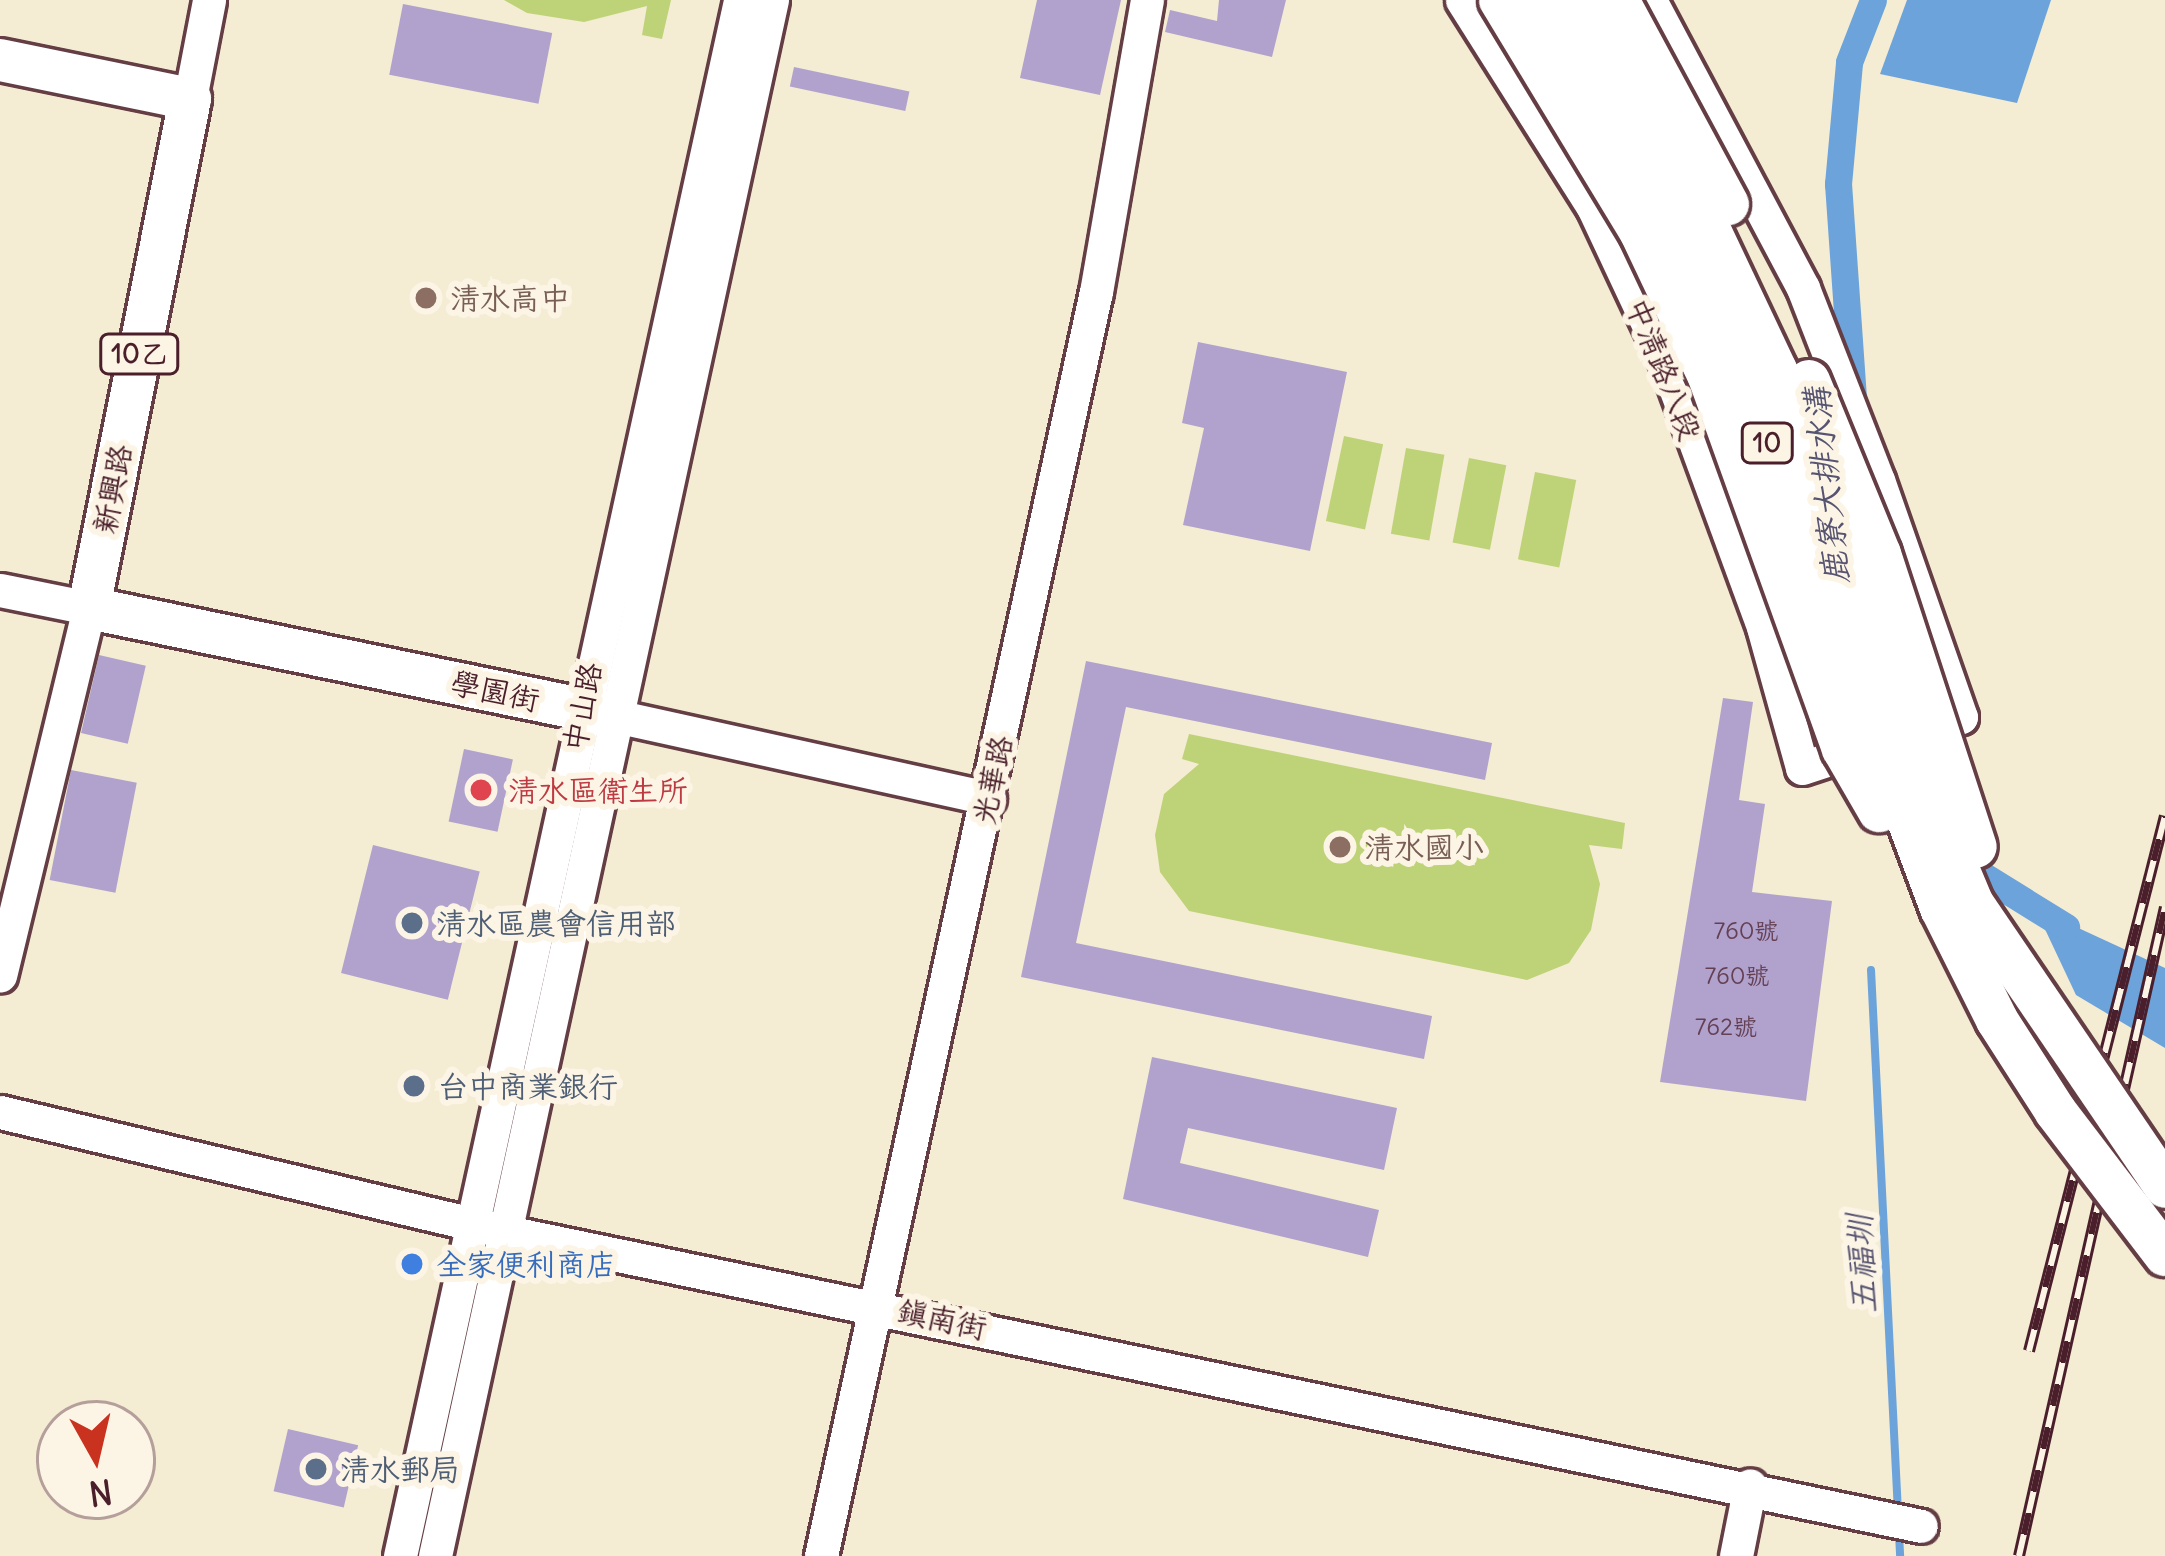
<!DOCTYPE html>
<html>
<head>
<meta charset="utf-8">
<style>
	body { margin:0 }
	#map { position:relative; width:2165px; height:1556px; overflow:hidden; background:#f4ecd3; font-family:Delius,"LXGW WenKai TC",sans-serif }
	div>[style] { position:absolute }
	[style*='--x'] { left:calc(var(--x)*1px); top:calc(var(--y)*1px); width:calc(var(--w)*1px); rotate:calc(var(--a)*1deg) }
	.green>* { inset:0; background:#bed377; transform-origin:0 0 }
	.water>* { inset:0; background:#6ba3da }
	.stream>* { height:8px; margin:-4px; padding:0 4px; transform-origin:4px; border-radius:4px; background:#6ba3da }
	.canal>* { height:27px; margin:-13.5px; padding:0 13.5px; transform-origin:13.5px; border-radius:13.5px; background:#6ba3da }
	.building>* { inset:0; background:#b1a2cd; transform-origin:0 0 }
	.roads { filter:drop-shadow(3px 0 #643e44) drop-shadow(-3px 0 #643e44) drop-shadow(0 3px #643e44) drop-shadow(0 -3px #643e44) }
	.minor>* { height:33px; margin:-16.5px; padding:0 16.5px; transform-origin:16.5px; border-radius:16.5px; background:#fff }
	.major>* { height:42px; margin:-21px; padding:0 21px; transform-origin:21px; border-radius:21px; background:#fff }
	.rail>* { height:12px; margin-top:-6px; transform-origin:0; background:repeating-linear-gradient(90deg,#fcf5e5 0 22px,#4a1f2b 0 44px); box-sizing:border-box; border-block:3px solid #4a1f2b }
	.bridges { filter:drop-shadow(3px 0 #643e44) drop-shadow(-3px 0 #643e44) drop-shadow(0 3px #643e44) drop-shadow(0 -3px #643e44) }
	.major-bridge>* { height:42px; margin:-21px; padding:0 21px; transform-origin:21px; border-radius:21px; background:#fff }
	.dots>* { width:33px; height:33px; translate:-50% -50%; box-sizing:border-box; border:6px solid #fcf5e5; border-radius:50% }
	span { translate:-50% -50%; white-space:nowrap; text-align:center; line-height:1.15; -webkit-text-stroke:12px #fcf5e5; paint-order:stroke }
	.number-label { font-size:24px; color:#644054 }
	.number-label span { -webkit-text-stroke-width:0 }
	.shield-label span { padding:3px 9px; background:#fcf5e5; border:3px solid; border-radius:9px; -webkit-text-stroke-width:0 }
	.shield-label { font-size:27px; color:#4a1f2b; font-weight:700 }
	.education-label { font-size:30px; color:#785e54 }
	.left { translate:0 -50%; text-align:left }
	.street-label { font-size:30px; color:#4a1f2b }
	.health-label { font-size:30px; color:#be3a42 }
	.service-label { font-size:30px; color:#4e5e75 }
	.shop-label { font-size:30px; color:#366cbe }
	.water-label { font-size:33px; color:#575471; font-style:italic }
	.north { position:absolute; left:36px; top:1400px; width:120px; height:120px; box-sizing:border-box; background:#fcf5e5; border:3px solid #b59f9b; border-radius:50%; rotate:172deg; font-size:33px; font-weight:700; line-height:48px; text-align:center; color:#4a1f2b }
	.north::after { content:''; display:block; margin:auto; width:42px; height:54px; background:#c8321e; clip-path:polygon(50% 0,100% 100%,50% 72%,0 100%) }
</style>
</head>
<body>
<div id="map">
	<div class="green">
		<div style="clip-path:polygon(504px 0,671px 0,662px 39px,642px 35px,647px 6px,584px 22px,527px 13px)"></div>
		<div style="left:1344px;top:436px;width:40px;height:87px;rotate:12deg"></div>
		<div style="left:1406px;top:448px;width:39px;height:87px;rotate:10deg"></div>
		<div style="left:1469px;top:458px;width:38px;height:86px;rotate:11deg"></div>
		<div style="left:1535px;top:472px;width:42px;height:89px;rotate:11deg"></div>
		<div style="clip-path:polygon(1189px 734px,1625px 823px,1622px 849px,1589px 845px,1600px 884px,1591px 930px,1569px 963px,1527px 980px,1189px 911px,1160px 872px,1155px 835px,1164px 794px,1199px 764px,1182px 759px)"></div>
	</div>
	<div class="water">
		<div style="clip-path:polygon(1907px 0,2051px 0,2017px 103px,1880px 74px)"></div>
		<div style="clip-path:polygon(2035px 908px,2165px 968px,2165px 1048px,2076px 995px)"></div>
	</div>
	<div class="stream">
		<div style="--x:1871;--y:970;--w:544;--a:87.15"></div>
		<div style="--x:1899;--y:1534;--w:22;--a:87"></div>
	</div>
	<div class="canal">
		<div style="--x:1853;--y:398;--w:215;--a:-94"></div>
		<div style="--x:1838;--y:184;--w:122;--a:-84.8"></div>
		<div style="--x:1849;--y:62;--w:66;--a:-68.8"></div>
		<div style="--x:1965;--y:851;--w:18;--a:71"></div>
		<div style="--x:1971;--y:868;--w:112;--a:31.8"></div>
	</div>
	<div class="building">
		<div style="clip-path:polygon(1037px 0,1121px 0,1100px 95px,1020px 78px)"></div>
		<div style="clip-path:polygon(1219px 0,1286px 0,1272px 57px,1165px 32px,1170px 10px,1217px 21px)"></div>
		<div style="left:403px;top:4px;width:152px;height:72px;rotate:11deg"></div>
		<div style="left:794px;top:67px;width:118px;height:20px;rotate:12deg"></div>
		<div style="clip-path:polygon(1198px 342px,1347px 372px,1310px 551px,1183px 525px,1204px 428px,1182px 423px)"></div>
		<div style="left:99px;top:655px;width:48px;height:80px;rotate:13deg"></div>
		<div style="clip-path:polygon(1086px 661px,1492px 743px,1485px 780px,1126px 707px,1076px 943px,1432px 1016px,1424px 1059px,1021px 977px)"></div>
		<div style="clip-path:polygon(1723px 698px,1753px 702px,1739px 800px,1765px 804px,1752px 892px,1832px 901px,1806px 1101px,1660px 1082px)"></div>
		<div style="left:464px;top:749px;width:50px;height:74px;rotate:12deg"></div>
		<div style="left:71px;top:770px;width:67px;height:112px;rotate:11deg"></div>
		<div style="left:373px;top:845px;width:110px;height:132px;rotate:14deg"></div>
		<div style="clip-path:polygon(1152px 1057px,1397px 1108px,1384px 1170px,1188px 1128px,1180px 1163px,1379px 1210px,1368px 1257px,1123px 1199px)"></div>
		<div style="left:288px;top:1429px;width:72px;height:64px;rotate:13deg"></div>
	</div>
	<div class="roads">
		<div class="minor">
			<div style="--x:1462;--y:0;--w:245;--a:57.7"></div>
			<div style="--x:1593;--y:207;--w:172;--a:64.9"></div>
			<div style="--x:1666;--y:363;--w:281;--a:69.8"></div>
			<div style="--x:1763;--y:627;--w:146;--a:74.5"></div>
			<div style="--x:1802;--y:768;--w:67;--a:-18.2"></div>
			<div style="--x:1650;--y:0;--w:326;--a:62"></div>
			<div style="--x:1803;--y:288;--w:206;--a:68.7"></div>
			<div style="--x:1878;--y:480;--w:251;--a:70.7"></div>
			<div style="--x:1961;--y:717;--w:48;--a:161.9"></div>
			<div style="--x:190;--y:99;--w:101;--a:-79.1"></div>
			<div style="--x:0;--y:590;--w:91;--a:11.4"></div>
			<div style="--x:89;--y:608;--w:378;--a:103.6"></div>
			<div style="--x:615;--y:716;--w:383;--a:12.4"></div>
			<div style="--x:0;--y:1112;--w:516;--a:13.34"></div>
			<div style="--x:502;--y:1231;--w:1449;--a:11.74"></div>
			<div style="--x:400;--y:1556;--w:1593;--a:-77.67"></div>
			<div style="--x:435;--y:1556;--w:1592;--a:-77.78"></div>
			<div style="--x:821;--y:1556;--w:1294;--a:-77.73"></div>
			<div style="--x:1096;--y:292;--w:296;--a:-80.1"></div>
			<div style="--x:1736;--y:1556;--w:72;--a:-78.8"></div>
		</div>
		<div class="major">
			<div style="--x:0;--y:60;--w:194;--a:11.6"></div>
			<div style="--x:190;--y:99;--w:519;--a:101.22"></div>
			<div style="--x:89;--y:608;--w:537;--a:11.6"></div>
		</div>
	</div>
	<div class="rail">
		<div style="--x:2029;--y:1351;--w:552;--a:-75.74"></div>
		<div style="--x:2019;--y:1556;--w:665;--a:-77.32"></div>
	</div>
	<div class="bridges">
		<div class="major-bridge">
			<div style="--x:1500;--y:0;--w:272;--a:58.8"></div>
			<div style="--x:1641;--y:233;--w:159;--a:64.7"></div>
			<div style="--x:1709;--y:377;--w:395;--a:70.2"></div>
			<div style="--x:1843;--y:749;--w:72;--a:59.9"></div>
			<div style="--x:1544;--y:0;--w:252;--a:60.5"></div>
			<div style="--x:1668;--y:219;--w:226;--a:65.9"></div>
			<div style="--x:1760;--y:425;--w:516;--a:69.46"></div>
			<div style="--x:1941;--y:908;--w:125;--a:63.4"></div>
			<div style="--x:1997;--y:1020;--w:109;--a:57.3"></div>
			<div style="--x:2056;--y:1112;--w:180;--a:52.7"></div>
			<div style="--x:1580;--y:0;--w:255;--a:60.4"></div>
			<div style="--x:1706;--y:222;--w:164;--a:64.7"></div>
			<div style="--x:1776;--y:370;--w:422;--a:70.6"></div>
			<div style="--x:1916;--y:768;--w:147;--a:67.3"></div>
			<div style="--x:1973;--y:904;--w:342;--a:55.8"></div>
			<div style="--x:1618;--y:0;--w:232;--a:61.7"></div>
			<div style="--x:1809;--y:381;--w:187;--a:67.7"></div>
			<div style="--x:1880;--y:554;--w:308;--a:71.9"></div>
		</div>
	</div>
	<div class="dots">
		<div style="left:426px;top:298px;background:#8d6e63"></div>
		<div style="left:481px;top:790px;background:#e0444e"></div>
		<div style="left:1340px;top:847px;background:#8d6e63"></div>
		<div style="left:412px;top:923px;background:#5c6f8a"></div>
		<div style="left:414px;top:1086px;background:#5c6f8a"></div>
		<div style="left:412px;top:1264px;background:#3f7fe0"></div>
		<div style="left:316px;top:1469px;background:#5c6f8a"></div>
	</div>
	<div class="number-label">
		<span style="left:1746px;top:931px">760號</span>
		<span style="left:1737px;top:976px">760號</span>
		<span style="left:1726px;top:1027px">762號</span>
	</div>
	<div class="shield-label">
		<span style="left:139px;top:354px">10乙</span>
		<span style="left:1767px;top:443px">10</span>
	</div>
	<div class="education-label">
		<span class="left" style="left:450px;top:298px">清水高中</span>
		<span class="left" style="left:1364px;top:847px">清水國小</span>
	</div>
	<div class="street-label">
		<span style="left:1664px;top:369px;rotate:68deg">中清路八段</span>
		<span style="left:112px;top:489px;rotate:-79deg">新興路</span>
		<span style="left:495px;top:691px;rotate:12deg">學園街</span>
		<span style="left:582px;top:707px;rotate:-79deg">中山路</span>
		<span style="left:992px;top:780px;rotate:-78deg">光華路</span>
		<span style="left:942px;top:1319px;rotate:12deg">鎮南街</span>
	</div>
	<div class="health-label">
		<span class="left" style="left:508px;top:790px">清水區衛生所</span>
	</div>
	<div class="service-label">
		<span class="left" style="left:436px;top:923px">清水區農會信用部</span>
		<span class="left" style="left:438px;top:1086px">台中商業銀行</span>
		<span class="left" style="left:340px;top:1469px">清水郵局</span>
	</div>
	<div class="shop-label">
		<span class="left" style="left:436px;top:1264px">全家便利商店</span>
	</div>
	<div class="water-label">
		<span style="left:1827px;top:486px;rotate:-96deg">鹿寮大排水溝</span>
		<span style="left:1862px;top:1264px;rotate:-93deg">五福圳</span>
	</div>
	<div class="north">N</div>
</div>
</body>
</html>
